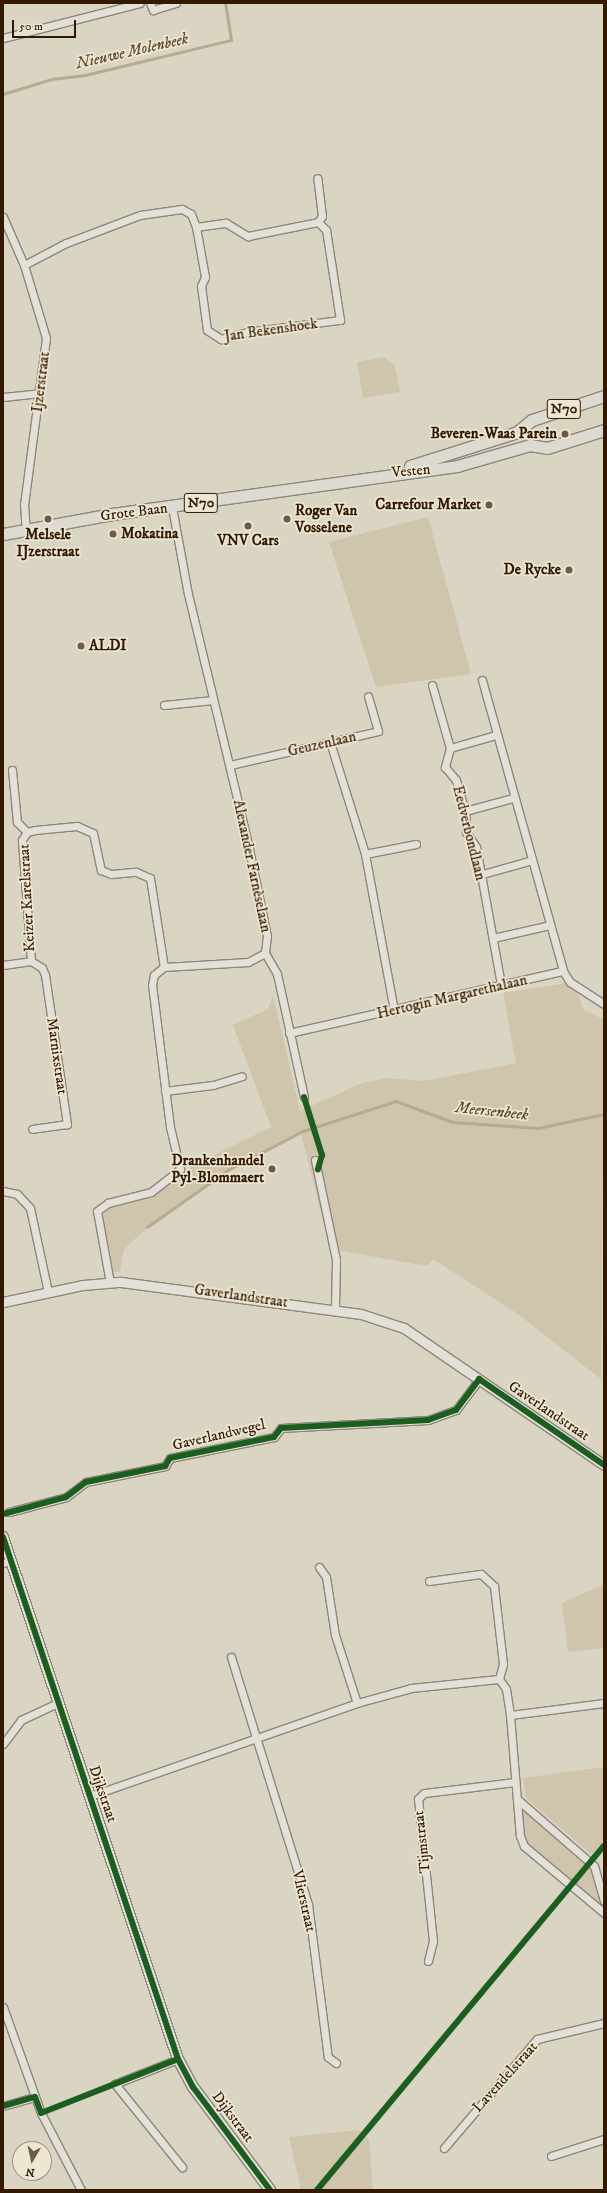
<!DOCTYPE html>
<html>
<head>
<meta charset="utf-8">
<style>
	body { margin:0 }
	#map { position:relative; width:607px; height:2193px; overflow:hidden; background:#dad4c3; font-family:"IM FELL DW Pica",serif }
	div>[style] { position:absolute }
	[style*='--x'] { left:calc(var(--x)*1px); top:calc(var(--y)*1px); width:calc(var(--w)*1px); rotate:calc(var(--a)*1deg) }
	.green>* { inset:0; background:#cec5ac }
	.stream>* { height:2.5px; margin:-1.25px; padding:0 1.25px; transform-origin:1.25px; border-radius:1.25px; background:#b6aa91 }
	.roads { filter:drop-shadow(1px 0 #8d867a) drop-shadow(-1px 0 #8d867a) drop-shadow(0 1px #8d867a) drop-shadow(0 -1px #8d867a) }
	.minor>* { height:7px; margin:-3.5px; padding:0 3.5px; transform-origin:3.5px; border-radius:3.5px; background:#e2e0d7 }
	.tertiary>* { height:9px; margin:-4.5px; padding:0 4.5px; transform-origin:4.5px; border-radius:4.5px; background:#e2e0d7 }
	.secondary>* { height:10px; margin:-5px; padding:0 5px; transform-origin:5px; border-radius:5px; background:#e2e0d7 }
	.primary>* { height:11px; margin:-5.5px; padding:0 5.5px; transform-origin:5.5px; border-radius:5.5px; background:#dddad1 }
	.cycleway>* { height:6px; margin:-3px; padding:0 3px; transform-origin:3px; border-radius:3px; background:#1b5e20 }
	.dots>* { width:11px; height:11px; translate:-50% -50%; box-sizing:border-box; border:2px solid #ede6d2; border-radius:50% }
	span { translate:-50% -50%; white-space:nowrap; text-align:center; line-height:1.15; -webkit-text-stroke:3.5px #ede6d2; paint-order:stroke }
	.shield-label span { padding:1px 3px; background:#ede6d2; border:1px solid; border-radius:3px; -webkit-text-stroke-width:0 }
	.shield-label { font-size:14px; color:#321900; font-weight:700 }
	.street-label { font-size:15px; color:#321900 }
	.poi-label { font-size:15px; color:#321900; font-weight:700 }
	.right { translate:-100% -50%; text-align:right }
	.left { translate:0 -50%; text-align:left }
	.water-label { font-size:16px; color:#614c31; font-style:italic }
	.frame { position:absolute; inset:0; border:4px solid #321900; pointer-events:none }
	.north { position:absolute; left:12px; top:2141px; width:40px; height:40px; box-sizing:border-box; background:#ede6d2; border:1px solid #a2947e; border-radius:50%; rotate:189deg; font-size:11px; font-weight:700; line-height:16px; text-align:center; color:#321900 }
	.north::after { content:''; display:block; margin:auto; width:14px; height:18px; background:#6d5a44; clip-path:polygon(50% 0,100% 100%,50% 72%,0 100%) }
	.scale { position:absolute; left:12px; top:20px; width:64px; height:18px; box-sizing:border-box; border:2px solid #321900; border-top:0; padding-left:5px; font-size:12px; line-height:14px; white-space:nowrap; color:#321900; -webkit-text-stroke:3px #ede6d2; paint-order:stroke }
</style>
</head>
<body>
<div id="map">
	<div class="green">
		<div style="clip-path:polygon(384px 357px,395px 366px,400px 392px,363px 398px,357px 362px)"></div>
		<div style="clip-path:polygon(428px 517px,471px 674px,376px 687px,329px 542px)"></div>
		<div style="clip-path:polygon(575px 982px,583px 1009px,604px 1020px,601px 1379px,515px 1312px,433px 1259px,427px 1266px,330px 1249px,301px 1133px,225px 1173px,147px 1228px,124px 1249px,120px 1272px,113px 1272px,102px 1217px,107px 1208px,157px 1193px,194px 1165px,271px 1127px,233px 1025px,268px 1009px,273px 995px,300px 1111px,362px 1083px,387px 1078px,424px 1081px,516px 1063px,503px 993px)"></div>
		<div style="clip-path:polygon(604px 1584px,604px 1648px,568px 1652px,562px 1603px)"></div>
		<div style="clip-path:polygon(604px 1767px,604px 1840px,592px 1855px,526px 1798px,523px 1778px)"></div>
		<div style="clip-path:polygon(524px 1810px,592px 1868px,602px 1904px,594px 1902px,525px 1843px,521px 1814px)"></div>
		<div style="clip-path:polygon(359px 2130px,369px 2139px,373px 2190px,301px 2190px,289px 2137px)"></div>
	</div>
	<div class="stream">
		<div style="--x:3;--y:94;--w:51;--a:-17"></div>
		<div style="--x:52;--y:79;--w:33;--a:-7"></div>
		<div style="--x:85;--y:75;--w:150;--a:-13.5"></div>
		<div style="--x:231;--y:40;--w:37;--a:-99"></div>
		<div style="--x:147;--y:1227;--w:99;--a:-35.1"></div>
		<div style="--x:228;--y:1170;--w:85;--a:-27.5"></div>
		<div style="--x:303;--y:1131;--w:98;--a:-17.9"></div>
		<div style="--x:396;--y:1101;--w:61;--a:20.2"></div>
		<div style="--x:453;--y:1122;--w:85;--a:4"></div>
		<div style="--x:538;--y:1128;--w:67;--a:-12"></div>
	</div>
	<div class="roads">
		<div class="minor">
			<div style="--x:150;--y:3;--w:8;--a:67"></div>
			<div style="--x:153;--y:10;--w:24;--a:-17"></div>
			<div style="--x:3;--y:38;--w:141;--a:-14.3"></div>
			<div style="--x:3;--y:217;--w:52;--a:66.4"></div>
			<div style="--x:24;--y:265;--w:76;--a:73.2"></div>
			<div style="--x:46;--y:338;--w:167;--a:97.5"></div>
			<div style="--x:24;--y:504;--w:26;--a:86"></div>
			<div style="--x:196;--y:227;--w:30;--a:-8"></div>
			<div style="--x:226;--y:223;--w:26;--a:31"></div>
			<div style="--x:248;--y:236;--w:71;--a:-11.3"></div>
			<div style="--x:24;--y:265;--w:47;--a:-27.6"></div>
			<div style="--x:66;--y:243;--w:79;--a:-20.7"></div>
			<div style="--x:140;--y:215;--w:42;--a:-8.1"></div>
			<div style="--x:182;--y:209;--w:10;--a:29"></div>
			<div style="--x:191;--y:214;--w:14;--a:69"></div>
			<div style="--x:196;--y:227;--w:51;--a:79.8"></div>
			<div style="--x:205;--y:277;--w:10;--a:114"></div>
			<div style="--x:201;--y:286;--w:44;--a:82.2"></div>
			<div style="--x:207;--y:330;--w:17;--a:33"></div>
			<div style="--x:221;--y:339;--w:27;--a:-15"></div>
			<div style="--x:247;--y:332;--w:94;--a:-7.4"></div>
			<div style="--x:340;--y:320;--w:91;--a:-98.8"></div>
			<div style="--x:326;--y:230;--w:11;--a:-135"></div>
			<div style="--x:318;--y:222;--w:7;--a:-56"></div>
			<div style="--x:322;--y:216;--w:38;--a:-97"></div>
			<div style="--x:3;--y:397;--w:37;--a:-6"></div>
			<div style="--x:172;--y:507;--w:88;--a:79.6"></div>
			<div style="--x:188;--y:594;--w:262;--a:76.5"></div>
			<div style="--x:249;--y:849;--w:89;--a:78.3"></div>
			<div style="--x:267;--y:936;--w:17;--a:97"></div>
			<div style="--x:265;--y:953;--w:24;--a:60"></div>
			<div style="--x:277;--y:974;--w:126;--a:77.6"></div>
			<div style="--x:482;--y:680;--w:302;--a:74.4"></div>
			<div style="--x:432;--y:685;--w:66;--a:74.1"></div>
			<div style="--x:450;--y:748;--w:20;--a:105"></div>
			<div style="--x:445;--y:767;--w:17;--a:50"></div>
			<div style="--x:456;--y:780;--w:32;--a:74"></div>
			<div style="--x:465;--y:811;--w:21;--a:87"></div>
			<div style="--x:466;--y:832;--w:18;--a:56"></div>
			<div style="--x:476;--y:847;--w:140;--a:79.7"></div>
			<div style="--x:164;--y:705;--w:49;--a:-5.8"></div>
			<div style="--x:330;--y:742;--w:117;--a:72.6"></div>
			<div style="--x:365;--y:854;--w:160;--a:79.5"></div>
			<div style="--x:450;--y:748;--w:48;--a:-15.8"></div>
			<div style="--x:230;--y:765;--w:152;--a:-12.9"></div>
			<div style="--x:378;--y:731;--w:36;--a:-106"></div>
			<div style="--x:12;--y:770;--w:52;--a:84.5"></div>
			<div style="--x:17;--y:822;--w:14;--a:45"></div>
			<div style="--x:465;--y:811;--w:50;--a:-15.2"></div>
			<div style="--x:365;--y:854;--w:52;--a:-11.1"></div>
			<div style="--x:479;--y:875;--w:55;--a:-15.8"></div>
			<div style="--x:493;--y:938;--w:58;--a:-12.8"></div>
			<div style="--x:31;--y:961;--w:13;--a:32"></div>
			<div style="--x:42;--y:968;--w:8;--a:67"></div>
			<div style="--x:45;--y:975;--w:151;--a:81.6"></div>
			<div style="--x:67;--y:1124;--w:35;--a:172"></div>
			<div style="--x:3;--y:965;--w:28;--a:-8"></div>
			<div style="--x:31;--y:961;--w:121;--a:-94.3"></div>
			<div style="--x:22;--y:840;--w:9;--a:-58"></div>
			<div style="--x:27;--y:832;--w:8;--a:-14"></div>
			<div style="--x:35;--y:830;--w:42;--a:-5.4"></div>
			<div style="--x:77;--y:826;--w:17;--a:24"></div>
			<div style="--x:93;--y:833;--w:38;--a:78"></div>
			<div style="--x:101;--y:870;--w:11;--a:22"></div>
			<div style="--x:111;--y:874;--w:25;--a:-5"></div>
			<div style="--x:136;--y:872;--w:15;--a:23"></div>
			<div style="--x:150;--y:878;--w:90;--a:81.1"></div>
			<div style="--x:164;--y:967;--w:84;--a:-3.4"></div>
			<div style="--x:248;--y:962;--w:19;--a:-28"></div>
			<div style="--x:289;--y:1033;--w:281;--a:-12.8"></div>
			<div style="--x:563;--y:971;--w:13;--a:58"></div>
			<div style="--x:570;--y:982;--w:40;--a:32.9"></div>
			<div style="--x:165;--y:1091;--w:48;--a:-7.1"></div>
			<div style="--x:213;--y:1085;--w:30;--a:-17"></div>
			<div style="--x:315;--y:1160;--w:102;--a:78.1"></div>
			<div style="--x:336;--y:1260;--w:49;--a:91.2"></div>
			<div style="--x:3;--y:1191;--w:14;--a:12"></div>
			<div style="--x:17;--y:1194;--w:19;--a:47"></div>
			<div style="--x:30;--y:1208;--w:86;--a:77.9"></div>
			<div style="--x:110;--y:1283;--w:73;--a:-100.2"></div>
			<div style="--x:97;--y:1211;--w:14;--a:-36"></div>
			<div style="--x:108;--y:1203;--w:44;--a:-14.3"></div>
			<div style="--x:151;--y:1192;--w:37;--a:-38"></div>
			<div style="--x:180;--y:1169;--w:43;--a:-103.4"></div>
			<div style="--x:170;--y:1127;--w:143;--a:-97.2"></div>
			<div style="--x:152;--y:985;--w:10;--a:-79"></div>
			<div style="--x:154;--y:975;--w:13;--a:-39"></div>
			<div style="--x:9;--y:1512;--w:59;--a:-14.7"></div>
			<div style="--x:66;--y:1497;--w:25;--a:-37"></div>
			<div style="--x:86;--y:1482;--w:81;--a:-11.4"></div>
			<div style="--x:165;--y:1466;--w:9;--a:-58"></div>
			<div style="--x:170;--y:1458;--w:106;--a:-11.4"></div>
			<div style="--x:274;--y:1437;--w:11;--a:-52"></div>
			<div style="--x:281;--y:1428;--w:147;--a:-3.1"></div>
			<div style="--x:428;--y:1420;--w:30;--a:-20"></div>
			<div style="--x:456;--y:1410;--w:39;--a:-53"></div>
			<div style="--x:3;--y:1563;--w:7;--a:-16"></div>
			<div style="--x:319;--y:1567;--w:12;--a:55"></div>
			<div style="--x:326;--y:1577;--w:59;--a:81.2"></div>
			<div style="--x:335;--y:1635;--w:71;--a:72.1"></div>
			<div style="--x:429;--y:1581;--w:52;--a:-7.7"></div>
			<div style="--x:481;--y:1574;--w:18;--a:43"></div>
			<div style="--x:494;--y:1586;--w:79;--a:83.4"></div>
			<div style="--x:503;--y:1664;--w:16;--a:105"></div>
			<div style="--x:231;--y:1657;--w:259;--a:72.7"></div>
			<div style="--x:308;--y:1904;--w:154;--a:82.6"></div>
			<div style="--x:328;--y:2057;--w:10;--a:37"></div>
			<div style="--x:510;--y:1715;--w:95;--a:-7.3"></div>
			<div style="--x:3;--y:1744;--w:30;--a:-53"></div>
			<div style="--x:21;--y:1720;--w:40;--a:-25"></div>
			<div style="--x:90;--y:1796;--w:283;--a:-19.2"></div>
			<div style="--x:357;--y:1703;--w:56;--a:-15.5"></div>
			<div style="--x:411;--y:1688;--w:88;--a:-5.8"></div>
			<div style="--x:499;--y:1679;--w:12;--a:55"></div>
			<div style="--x:506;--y:1689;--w:26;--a:81"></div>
			<div style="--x:510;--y:1715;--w:121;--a:85.3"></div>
			<div style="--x:520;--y:1836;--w:11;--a:68"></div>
			<div style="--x:524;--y:1846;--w:104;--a:39.9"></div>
			<div style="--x:517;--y:1799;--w:102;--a:41"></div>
			<div style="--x:594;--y:1866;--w:36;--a:74"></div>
			<div style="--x:428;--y:1961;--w:21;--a:-76"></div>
			<div style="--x:433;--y:1941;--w:143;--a:-96"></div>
			<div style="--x:418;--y:1799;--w:8;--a:-45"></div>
			<div style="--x:424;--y:1793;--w:92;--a:-6.9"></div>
			<div style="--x:3;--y:2007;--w:113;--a:70.3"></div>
			<div style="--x:41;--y:2113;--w:87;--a:62.5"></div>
			<div style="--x:178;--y:2059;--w:68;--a:158.4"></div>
			<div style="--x:115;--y:2084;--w:107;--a:51.1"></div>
			<div style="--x:3;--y:2106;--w:33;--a:-16"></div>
			<div style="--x:444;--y:2148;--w:143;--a:-49.5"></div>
			<div style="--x:537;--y:2039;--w:69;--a:-13.4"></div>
			<div style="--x:551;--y:2156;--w:56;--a:-17.8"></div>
		</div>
		<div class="tertiary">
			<div style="--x:3;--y:1302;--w:82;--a:-12"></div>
			<div style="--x:83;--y:1285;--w:38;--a:-5"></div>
			<div style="--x:121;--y:1282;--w:242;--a:7.6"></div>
			<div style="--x:361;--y:1314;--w:45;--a:18"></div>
			<div style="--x:404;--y:1328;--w:242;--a:34.4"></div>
		</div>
		<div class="secondary">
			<div style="--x:3;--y:1537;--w:551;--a:71.47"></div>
			<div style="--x:178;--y:2059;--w:32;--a:62"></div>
			<div style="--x:193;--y:2087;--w:129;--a:53.2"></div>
		</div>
		<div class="primary">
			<div style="--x:410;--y:466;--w:112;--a:-17.6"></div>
			<div style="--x:517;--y:432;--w:19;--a:-39"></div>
			<div style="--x:532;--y:420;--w:76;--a:-18.4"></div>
			<div style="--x:3;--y:534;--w:111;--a:-10.4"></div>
			<div style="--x:112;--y:514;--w:348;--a:-7.9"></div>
			<div style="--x:457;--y:466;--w:76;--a:-16"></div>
			<div style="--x:530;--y:445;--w:17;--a:10"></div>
			<div style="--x:547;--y:448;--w:60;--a:-17.5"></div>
		</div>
	</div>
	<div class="cycleway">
		<div style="--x:304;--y:1097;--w:61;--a:72.8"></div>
		<div style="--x:322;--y:1155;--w:15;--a:106"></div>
		<div style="--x:3;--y:1514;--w:65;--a:-15.1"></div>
		<div style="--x:66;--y:1497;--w:25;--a:-37"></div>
		<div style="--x:86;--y:1482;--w:81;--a:-11.4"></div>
		<div style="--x:165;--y:1466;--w:9;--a:-58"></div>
		<div style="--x:170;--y:1458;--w:106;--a:-11.4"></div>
		<div style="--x:274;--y:1437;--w:11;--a:-52"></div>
		<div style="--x:281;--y:1428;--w:147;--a:-3.1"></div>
		<div style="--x:428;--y:1420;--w:30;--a:-20"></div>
		<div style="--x:456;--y:1410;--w:39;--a:-53"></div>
		<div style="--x:479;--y:1379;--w:152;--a:34.5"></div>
		<div style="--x:3;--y:1537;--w:551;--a:71.47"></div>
		<div style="--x:178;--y:2059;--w:32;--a:62"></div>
		<div style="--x:193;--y:2087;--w:129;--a:53.2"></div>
		<div style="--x:3;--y:2106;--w:33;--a:-16"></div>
		<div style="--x:35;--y:2097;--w:17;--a:69"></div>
		<div style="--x:41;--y:2113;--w:147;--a:-21.5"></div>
		<div style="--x:317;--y:2190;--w:448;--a:-50.2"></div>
	</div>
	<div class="dots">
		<div style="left:565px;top:434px;background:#6d5a44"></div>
		<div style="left:489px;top:505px;background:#6d5a44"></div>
		<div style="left:48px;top:519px;background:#6d5a44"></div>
		<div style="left:287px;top:519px;background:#6d5a44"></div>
		<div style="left:248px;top:526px;background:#6d5a44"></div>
		<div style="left:113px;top:534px;background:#6d5a44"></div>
		<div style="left:569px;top:570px;background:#6d5a44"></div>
		<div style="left:81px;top:646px;background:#6d5a44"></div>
		<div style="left:272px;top:1169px;background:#6d5a44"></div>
	</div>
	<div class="shield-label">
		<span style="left:564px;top:409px">N70</span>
		<span style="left:201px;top:503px">N70</span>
	</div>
	<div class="street-label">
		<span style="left:271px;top:330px;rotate:-8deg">Jan Bekenshoek</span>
		<span style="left:41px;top:382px;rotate:-83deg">Ijzerstraat</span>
		<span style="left:411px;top:471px;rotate:-5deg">Vesten</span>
		<span style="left:134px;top:512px;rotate:-7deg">Grote Baan</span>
		<span style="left:322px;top:744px;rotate:-13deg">Geuzenlaan</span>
		<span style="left:469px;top:833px;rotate:76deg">Eedverbondlaan</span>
		<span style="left:252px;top:866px;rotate:78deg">Alexander Farnèselaan</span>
		<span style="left:27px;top:898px;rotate:-93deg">Keizer Karelstraat</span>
		<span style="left:452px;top:997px;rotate:-13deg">Hertogin Margarethalaan</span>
		<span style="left:57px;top:1056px;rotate:82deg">Marnixstraat</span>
		<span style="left:241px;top:1296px;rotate:8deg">Gaverlandstraat</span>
		<span style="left:549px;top:1411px;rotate:34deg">Gaverlandstraat</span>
		<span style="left:219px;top:1435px;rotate:-13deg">Gaverlandwegel</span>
		<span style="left:103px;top:1794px;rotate:71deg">Dijkstraat</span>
		<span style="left:422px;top:1842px;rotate:-96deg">Tijmstraat</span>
		<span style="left:304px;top:1901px;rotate:77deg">Vlierstraat</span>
		<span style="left:505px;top:2077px;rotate:-48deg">Lavendelstraat</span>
		<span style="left:233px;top:2117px;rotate:53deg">Dijkstraat</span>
	</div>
	<div class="poi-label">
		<span class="right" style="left:557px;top:434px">Beveren-Waas Parein</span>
		<span class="right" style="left:481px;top:505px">Carrefour Market</span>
		<span class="left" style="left:295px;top:519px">Roger Van<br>Vosselene</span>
		<span style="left:48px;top:543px">Melsele<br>IJzerstraat</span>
		<span class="left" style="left:121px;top:534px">Mokatina</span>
		<span style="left:248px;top:541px">VNV Cars</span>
		<span class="right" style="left:561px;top:570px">De Rycke</span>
		<span class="left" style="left:89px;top:646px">ALDI</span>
		<span class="right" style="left:264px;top:1169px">Drankenhandel<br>Pyl-Blommaert</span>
	</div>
	<div class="water-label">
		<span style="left:132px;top:51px;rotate:-13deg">Nieuwe Molenbeek</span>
		<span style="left:492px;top:1111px;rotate:6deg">Meersenbeek</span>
	</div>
	<div class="frame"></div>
	<div class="north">N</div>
	<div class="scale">50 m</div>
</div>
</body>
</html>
